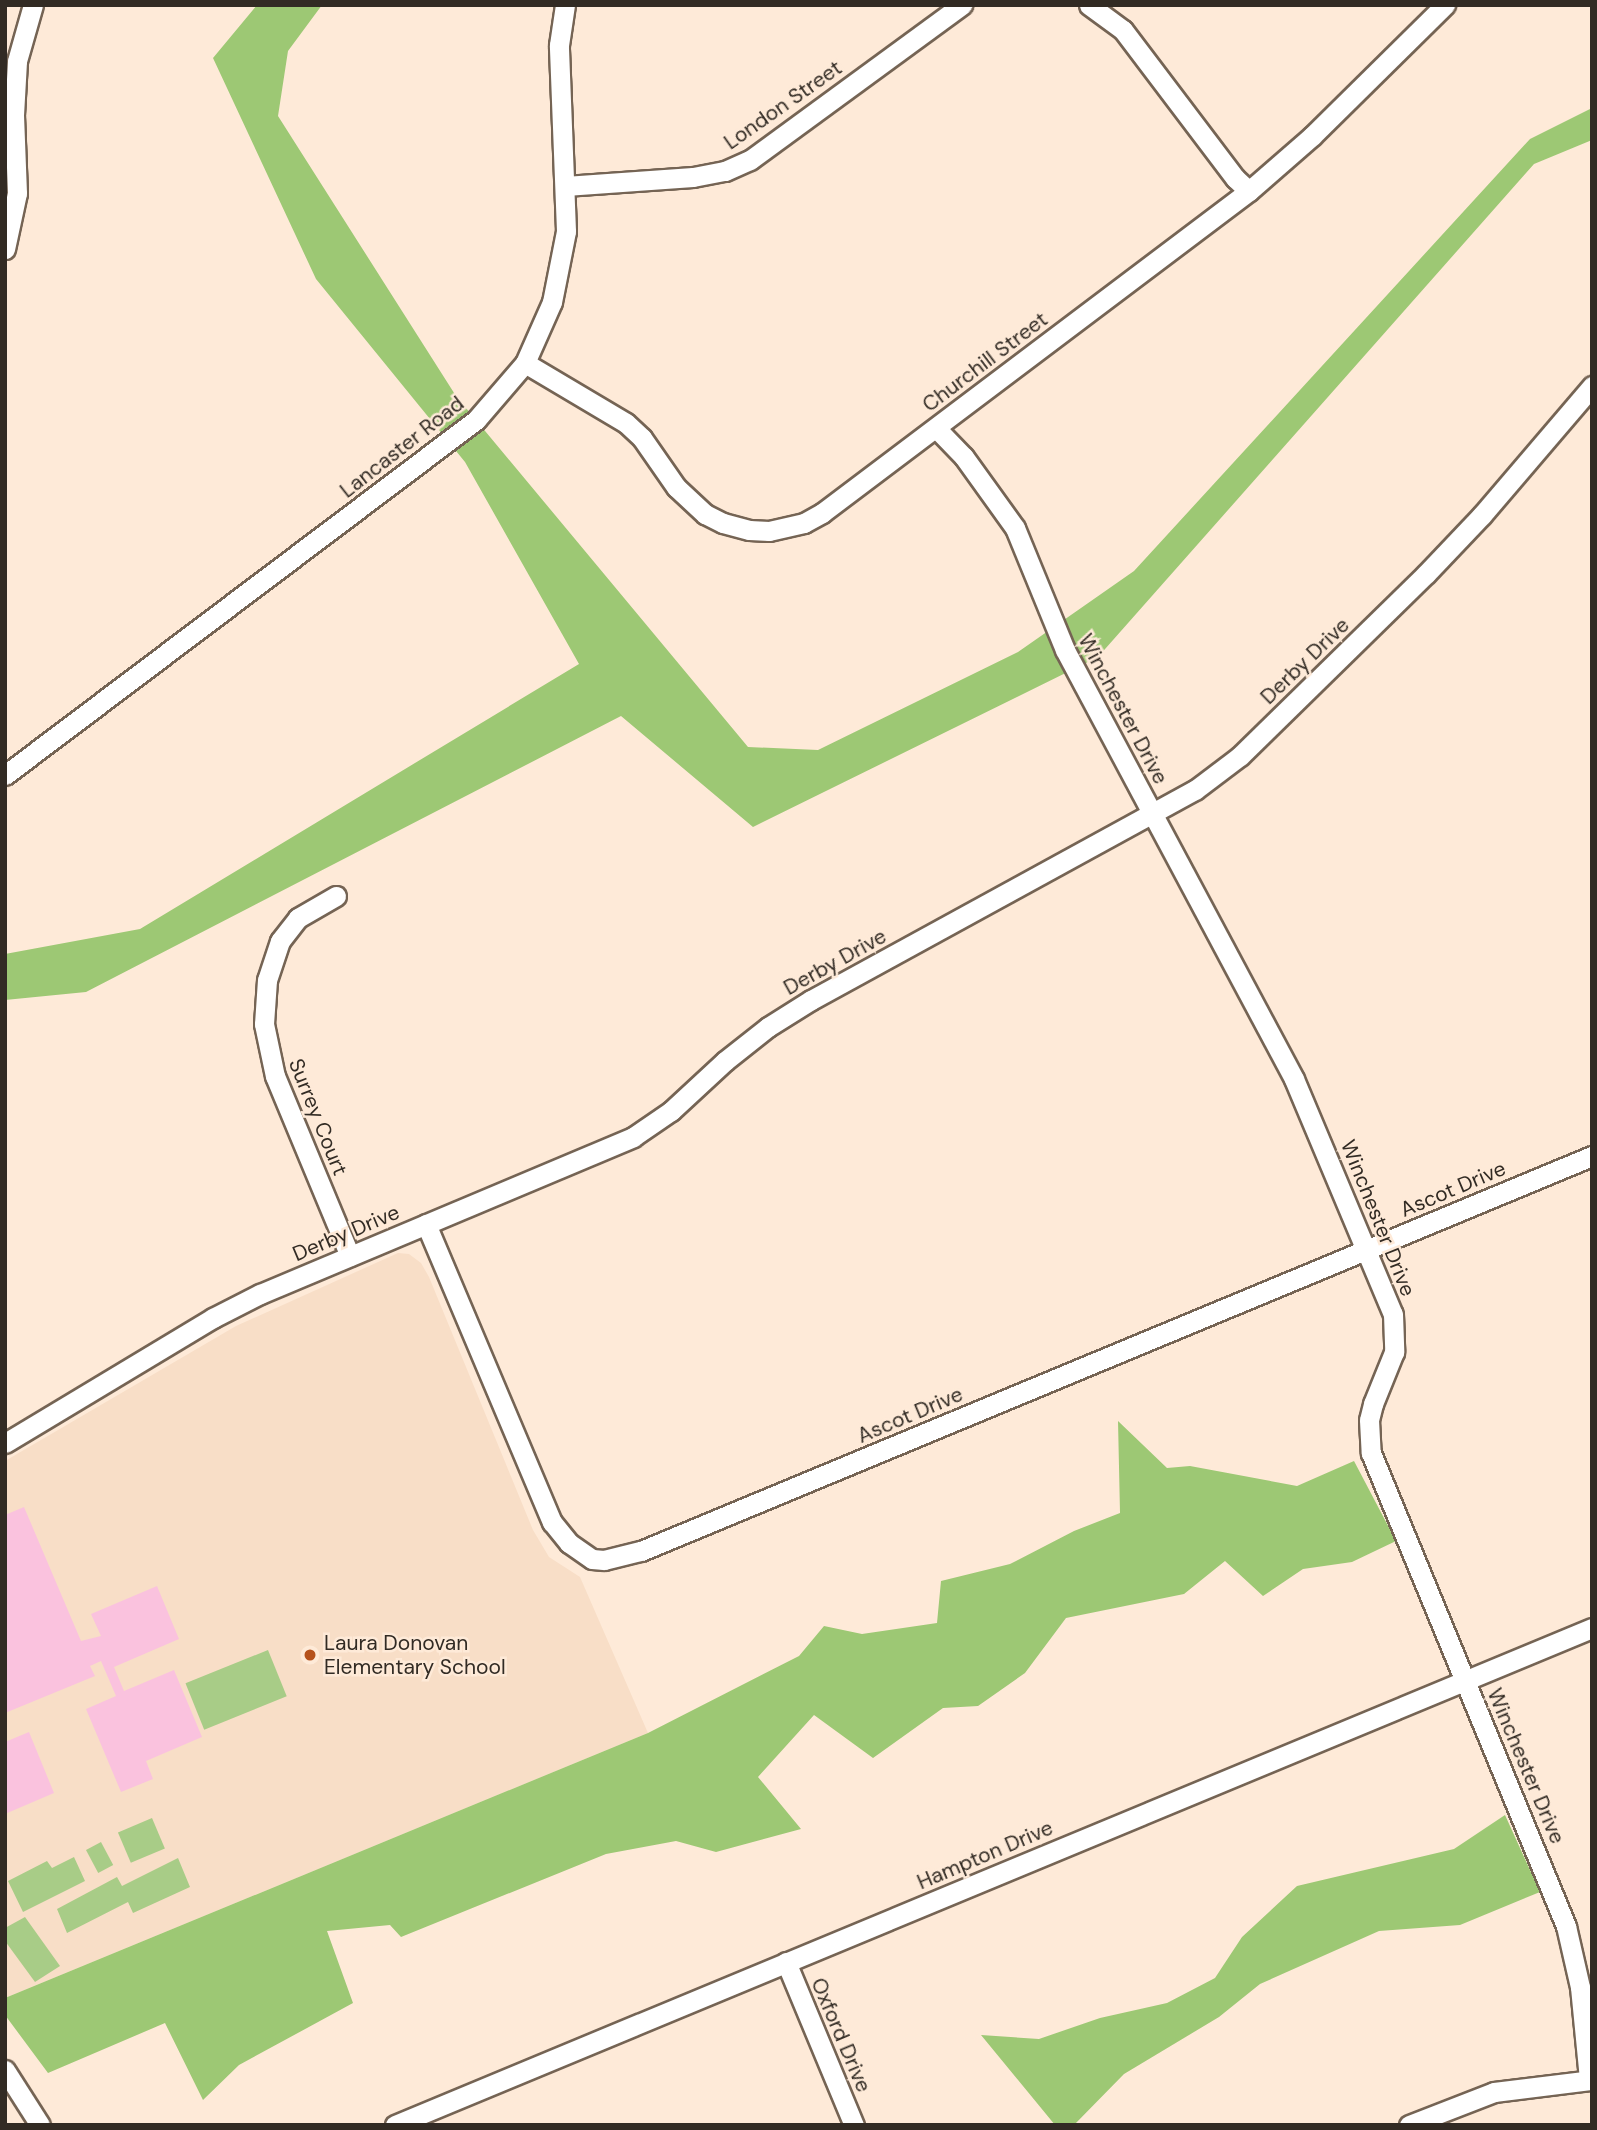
<!DOCTYPE html>
<html>
<head>
<meta charset="utf-8">
<style>
	body { margin:0 }
	#map { position:relative; width:1597px; height:2130px; overflow:hidden; background:#feead8; font-family:"DM Sans",sans-serif }
	div>[style] { position:absolute }
	[style*='--x'] { left:calc(var(--x)*1px); top:calc(var(--y)*1px); width:calc(var(--w)*1px); rotate:calc(var(--a)*1deg) }
	.built>* { inset:0; background:#f8dec7 }
	.green>* { inset:0; background:#a8cc87; transform-origin:0 0 }
	.forest>* { inset:0; background:#9dc874 }
	.building>* { inset:0; background:#fac2de }
	.roads { filter:drop-shadow(2px 0 #756454) drop-shadow(-2px 0 #756454) drop-shadow(0 2px #756454) drop-shadow(0 -2px #756454) }
	.minor>* { height:19px; margin:-9.5px; padding:0 9.5px; transform-origin:9.5px; border-radius:9.5px; background:#fff }
	.dots>* { width:19px; height:19px; translate:-50% -50%; box-sizing:border-box; border:4px solid #feead8; border-radius:50% }
	span { translate:-50% -50%; white-space:nowrap; text-align:center; line-height:1.15; -webkit-text-stroke:5px #feead8; paint-order:stroke }
	.street-label { font-size:21px; color:#322b24 }
	.poi-label { font-size:21px; color:#322b24 }
	.left { translate:0 -50%; text-align:left }
	.frame { position:absolute; inset:0; border:7px solid #322b24; pointer-events:none }
</style>
</head>
<body>
<div id="map">
	<div class="built">
		<div style="clip-path:polygon(398px 1253px,409px 1254px,421px 1263px,429px 1277px,533px 1530px,549px 1557px,580px 1577px,648px 1733px,5px 1998px,5px 1461px,236px 1326px)"></div>
	</div>
	<div class="green">
		<div style="left:268px;top:1650px;width:50px;height:89px;rotate:68deg"></div>
		<div style="left:152px;top:1818px;width:33px;height:37px;rotate:67deg"></div>
		<div style="left:101px;top:1842px;width:26px;height:17px;rotate:62deg"></div>
		<div style="clip-path:polygon(74px 1857px,85px 1881px,23px 1912px,8px 1881px,47px 1861px,52px 1868px)"></div>
		<div style="clip-path:polygon(178px 1858px,190px 1887px,133px 1913px,128px 1902px,67px 1933px,57px 1909px,117px 1877px,122px 1886px)"></div>
		<div style="clip-path:polygon(25px 1917px,60px 1966px,35px 1982px,5px 1941px,5px 1928px)"></div>
	</div>
	<div class="forest">
		<div style="clip-path:polygon(257px 5px,322px 5px,288px 51px,278px 116px,456px 396px,748px 747px,818px 750px,1018px 652px,1134px 571px,1530px 139px,1592px 108px,1592px 140px,1534px 164px,1098px 657px,753px 827px,621px 716px,86px 992px,5px 1000px,5px 954px,140px 929px,579px 664px,465px 462px,316px 279px,213px 58px)"></div>
		<div style="clip-path:polygon(1118px 1421px,1167px 1468px,1190px 1466px,1297px 1486px,1354px 1461px,1396px 1541px,1352px 1562px,1303px 1569px,1263px 1596px,1225px 1561px,1184px 1594px,1066px 1618px,1025px 1673px,978px 1706px,943px 1708px,873px 1758px,814px 1715px,758px 1777px,801px 1829px,716px 1852px,676px 1841px,606px 1854px,401px 1937px,390px 1925px,327px 1931px,353px 2003px,239px 2065px,203px 2100px,165px 2023px,48px 2073px,5px 2015px,5px 1998px,648px 1733px,799px 1656px,824px 1626px,862px 1634px,937px 1623px,941px 1581px,1010px 1564px,1074px 1531px,1120px 1513px)"></div>
		<div style="clip-path:polygon(1505px 1815px,1540px 1892px,1460px 1925px,1379px 1931px,1260px 1984px,1219px 2017px,1124px 2074px,1074px 2125px,1055px 2125px,981px 2035px,1039px 2039px,1100px 2018px,1167px 2003px,1215px 1978px,1242px 1937px,1297px 1886px,1454px 1849px)"></div>
	</div>
	<div class="building">
		<div style="clip-path:polygon(24px 1507px,81px 1641px,101px 1636px,91px 1614px,157px 1586px,179px 1639px,114px 1667px,124px 1691px,174px 1670px,202px 1737px,146px 1761px,153px 1779px,121px 1792px,86px 1709px,116px 1696px,101px 1661px,90px 1666px,95px 1676px,5px 1713px,5px 1515px)"></div>
		<div style="clip-path:polygon(29px 1732px,54px 1793px,5px 1814px,5px 1742px)"></div>
	</div>
	<div class="roads">
		<div class="minor">
			<div style="--x:1089;--y:5;--w:42;--a:36.3"></div>
			<div style="--x:1123;--y:30;--w:186;--a:52.9"></div>
			<div style="--x:1235;--y:178;--w:19;--a:43"></div>
			<div style="--x:565;--y:186;--w:128;--a:-4"></div>
			<div style="--x:693;--y:177;--w:33;--a:-11"></div>
			<div style="--x:725;--y:171;--w:27;--a:-24"></div>
			<div style="--x:750;--y:160;--w:263;--a:-36.2"></div>
			<div style="--x:5;--y:249;--w:57;--a:-77.9"></div>
			<div style="--x:17;--y:193;--w:78;--a:-92.2"></div>
			<div style="--x:14;--y:115;--w:54;--a:-86.8"></div>
			<div style="--x:17;--y:61;--w:58;--a:-74.1"></div>
			<div style="--x:525;--y:363;--w:117;--a:30.7"></div>
			<div style="--x:626;--y:423;--w:22;--a:43"></div>
			<div style="--x:642;--y:438;--w:60;--a:55.2"></div>
			<div style="--x:676;--y:487;--w:40;--a:43"></div>
			<div style="--x:705;--y:514;--w:20;--a:27"></div>
			<div style="--x:723;--y:523;--w:27;--a:15"></div>
			<div style="--x:749;--y:530;--w:20;--a:3"></div>
			<div style="--x:769;--y:531;--w:36;--a:-13"></div>
			<div style="--x:804;--y:523;--w:21;--a:-29"></div>
			<div style="--x:822;--y:513;--w:535;--a:-37.02"></div>
			<div style="--x:1249;--y:191;--w:84;--a:-41.1"></div>
			<div style="--x:1312;--y:136;--w:187;--a:-44.6"></div>
			<div style="--x:936;--y:428;--w:40;--a:46"></div>
			<div style="--x:964;--y:457;--w:87;--a:54.3"></div>
			<div style="--x:1015;--y:528;--w:132;--a:67.7"></div>
			<div style="--x:1065;--y:650;--w:486;--a:61.9"></div>
			<div style="--x:1294;--y:1079;--w:255;--a:67.2"></div>
			<div style="--x:1393;--y:1314;--w:38;--a:88"></div>
			<div style="--x:1394;--y:1352;--w:56;--a:112"></div>
			<div style="--x:1373;--y:1404;--w:16;--a:104"></div>
			<div style="--x:1369;--y:1420;--w:33;--a:87"></div>
			<div style="--x:1371;--y:1453;--w:512;--a:67.6"></div>
			<div style="--x:1566;--y:1926;--w:63;--a:77.1"></div>
			<div style="--x:1580;--y:1987;--w:92;--a:84.4"></div>
			<div style="--x:5;--y:775;--w:590;--a:-37.01"></div>
			<div style="--x:476;--y:420;--w:75;--a:-49.3"></div>
			<div style="--x:525;--y:363;--w:67;--a:-66.1"></div>
			<div style="--x:552;--y:302;--w:72;--a:-78.8"></div>
			<div style="--x:566;--y:231;--w:186;--a:-92.2"></div>
			<div style="--x:559;--y:45;--w:40;--a:-81.5"></div>
			<div style="--x:336;--y:896;--w:44;--a:149.9"></div>
			<div style="--x:298;--y:918;--w:29;--a:128"></div>
			<div style="--x:280;--y:941;--w:41;--a:108.4"></div>
			<div style="--x:267;--y:980;--w:44;--a:93.9"></div>
			<div style="--x:264;--y:1024;--w:53;--a:78.1"></div>
			<div style="--x:275;--y:1076;--w:195;--a:67.4"></div>
			<div style="--x:426;--y:1224;--w:324;--a:67.1"></div>
			<div style="--x:552;--y:1522;--w:27;--a:51"></div>
			<div style="--x:569;--y:1543;--w:28;--a:35"></div>
			<div style="--x:592;--y:1559;--w:12;--a:5"></div>
			<div style="--x:604;--y:1560;--w:38;--a:-14"></div>
			<div style="--x:641;--y:1551;--w:1030;--a:-22.56"></div>
			<div style="--x:5;--y:1443;--w:243;--a:-31"></div>
			<div style="--x:213;--y:1318;--w:53;--a:-27.1"></div>
			<div style="--x:260;--y:1294;--w:405;--a:-22.8"></div>
			<div style="--x:633;--y:1137;--w:46;--a:-34.4"></div>
			<div style="--x:671;--y:1111;--w:74;--a:-42.8"></div>
			<div style="--x:725;--y:1061;--w:55;--a:-38.3"></div>
			<div style="--x:768;--y:1027;--w:51;--a:-32.1"></div>
			<div style="--x:811;--y:1000;--w:438;--a:-28.7"></div>
			<div style="--x:1195;--y:790;--w:56;--a:-37.1"></div>
			<div style="--x:1240;--y:756;--w:260;--a:-44.4"></div>
			<div style="--x:1426;--y:574;--w:81;--a:-46.5"></div>
			<div style="--x:1482;--y:515;--w:170;--a:-49.5"></div>
			<div style="--x:786;--y:1962;--w:177;--a:67.4"></div>
			<div style="--x:5;--y:2070;--w:65;--a:57.5"></div>
			<div style="--x:395;--y:2125;--w:1296;--a:-22.55"></div>
			<div style="--x:1409;--y:2125;--w:91;--a:-21.2"></div>
			<div style="--x:1494;--y:2092;--w:99;--a:-7"></div>
		</div>
	</div>
	<div class="dots">
		<div style="left:310px;top:1655px;background:#b5511b"></div>
	</div>
	<div class="street-label">
		<span style="left:783px;top:105px;rotate:-35deg">London Street</span>
		<span style="left:985px;top:362px;rotate:-37deg">Churchill Street</span>
		<span style="left:402px;top:447px;rotate:-38deg">Lancaster Road</span>
		<span style="left:1305px;top:661px;rotate:-44deg">Derby Drive</span>
		<span style="left:1123px;top:709px;rotate:62deg">Winchester Drive</span>
		<span style="left:835px;top:962px;rotate:-29deg">Derby Drive</span>
		<span style="left:318px;top:1117px;rotate:68deg">Surrey Court</span>
		<span style="left:1453px;top:1189px;rotate:-23deg">Ascot Drive</span>
		<span style="left:1378px;top:1218px;rotate:68deg">Winchester Drive</span>
		<span style="left:346px;top:1233px;rotate:-23deg">Derby Drive</span>
		<span style="left:910px;top:1415px;rotate:-23deg">Ascot Drive</span>
		<span style="left:1526px;top:1766px;rotate:67deg">Winchester Drive</span>
		<span style="left:985px;top:1855px;rotate:-23deg">Hampton Drive</span>
		<span style="left:841px;top:2035px;rotate:67deg">Oxford Drive</span>
	</div>
	<div class="poi-label">
		<span class="left" style="left:324px;top:1655px">Laura Donovan<br>Elementary School</span>
	</div>
	<div class="frame"></div>
</div>
</body>
</html>
